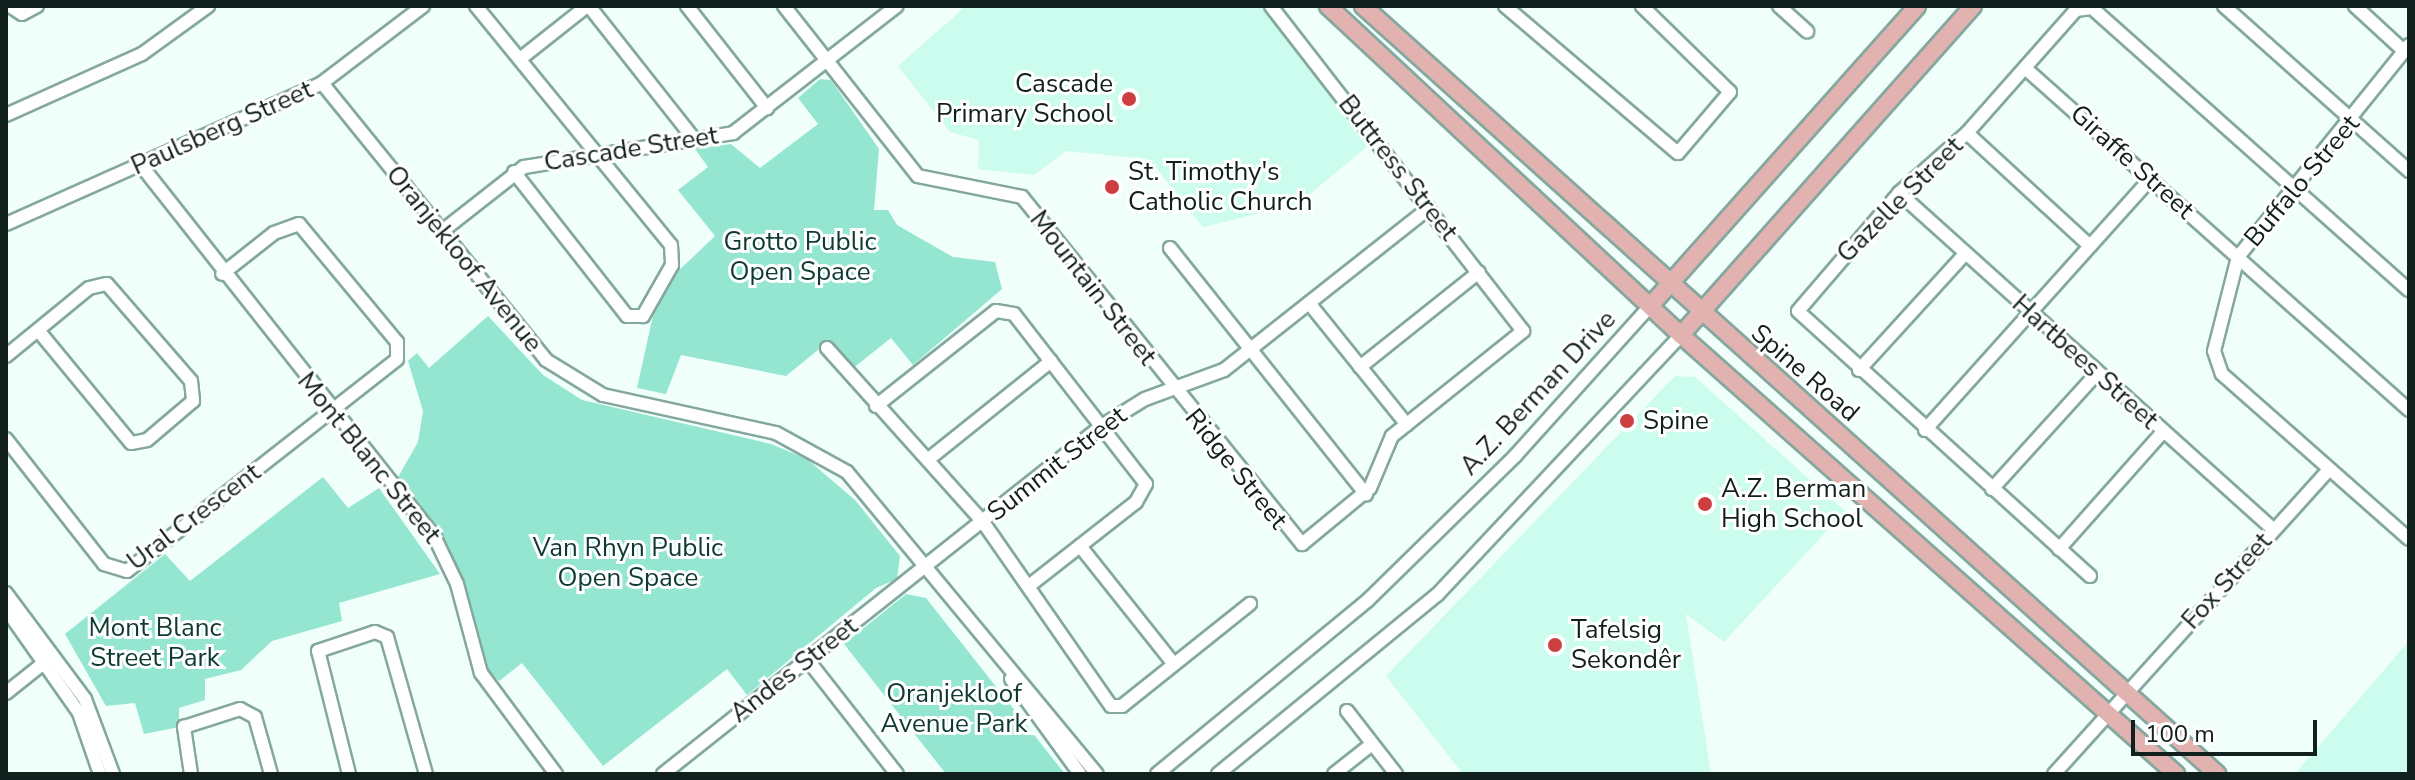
<!DOCTYPE html>
<html>
<head>
<meta charset="utf-8">
<style>
	body { margin:0 }
	#map { position:relative; width:2415px; height:780px; overflow:hidden; background:#f0fffa; font-family:"Nunito Sans",sans-serif }
	div>[style] { position:absolute }
	[style*='--x'] { left:calc(var(--x)*1px); top:calc(var(--y)*1px); width:calc(var(--w)*1px); rotate:calc(var(--a)*1deg) }
	.built>* { inset:0; background:#cbfcee }
	.green>* { inset:0; background:#95e6d1 }
	.roads { filter:drop-shadow(2px 0 #84a89e) drop-shadow(-2px 0 #84a89e) drop-shadow(0 2px #84a89e) drop-shadow(0 -2px #84a89e) }
	.minor>* { height:12px; margin:-6px; padding:0 6px; transform-origin:6px; border-radius:6px; background:#fff }
	.major>* { height:16px; margin:-8px; padding:0 8px; transform-origin:8px; border-radius:8px; background:#e1b2af }
	.dots>* { width:22px; height:22px; translate:-50% -50%; box-sizing:border-box; border:4px solid #fff; border-radius:50% }
	span { translate:-50% -50%; white-space:nowrap; text-align:center; line-height:1.15; -webkit-text-stroke:6px #fff; paint-order:stroke }
	.poi-label { font-size:26px; color:#11201c }
	.right { translate:-100% -50%; text-align:right }
	.left { translate:0 -50%; text-align:left }
	.street-label { font-size:26px; color:#11201c }
	.park-label { font-size:26px; color:#0f3a31 }
	.frame { position:absolute; inset:0; border:8px solid #11201c; pointer-events:none }
	.scale { position:absolute; left:2131px; top:720px; width:186px; height:36px; box-sizing:border-box; border:4px solid #11201c; border-top:0; padding-left:10px; font-size:24px; line-height:28px; white-space:nowrap; color:#11201c; -webkit-text-stroke:6px #fff; paint-order:stroke }
</style>
</head>
<body>
<div id="map">
	<div class="built">
		<div style="clip-path:polygon(966px 6px,1260px 6px,1370px 144px,1298px 204px,1203px 227px,1149px 159px,1066px 151px,1034px 175px,978px 169px,979px 140px,950px 132px,898px 66px)"></div>
		<div style="clip-path:polygon(1675px 376px,1695px 377px,1845px 511px,1724px 642px,1686px 614px,1711px 774px,1463px 774px,1386px 676px)"></div>
		<div style="clip-path:polygon(2409px 641px,2409px 774px,2295px 774px)"></div>
	</div>
	<div class="green">
		<div style="clip-path:polygon(820px 79px,831px 80px,879px 149px,874px 210px,888px 210px,897px 225px,953px 257px,995px 262px,1002px 289px,913px 365px,891px 338px,852px 369px,829px 341px,786px 376px,681px 355px,666px 394px,637px 388px,654px 311px,673px 276px,715px 236px,678px 190px,708px 167px,695px 149px,731px 144px,760px 168px,818px 124px,798px 98px)"></div>
		<div style="clip-path:polygon(488px 316px,543px 375px,582px 400px,771px 444px,807px 459px,855px 500px,900px 556px,897px 579px,876px 588px,747px 695px,727px 669px,603px 766px,522px 663px,499px 681px,486px 668px,449px 549px,397px 479px,418px 442px,423px 411px,408px 361px,417px 353px,429px 368px)"></div>
		<div style="clip-path:polygon(323px 477px,348px 508px,379px 488px,440px 574px,339px 603px,342px 621px,272px 641px,241px 670px,205px 679px,205px 700px,179px 708px,179px 727px,144px 734px,135px 703px,106px 706px,65px 634px,165px 554px,190px 581px)"></div>
		<div style="clip-path:polygon(906px 594px,926px 598px,1065px 774px,946px 774px,844px 644px)"></div>
	</div>
	<div class="roads">
		<div class="minor">
			<div style="--x:10;--y:6;--w:14;--a:34"></div>
			<div style="--x:22;--y:14;--w:17;--a:-28"></div>
			<div style="--x:476;--y:6;--w:308;--a:50.8"></div>
			<div style="--x:671;--y:245;--w:20;--a:87"></div>
			<div style="--x:672;--y:265;--w:59;--a:119.6"></div>
			<div style="--x:643;--y:316;--w:16;--a:180"></div>
			<div style="--x:627;--y:316;--w:183;--a:-128.1"></div>
			<div style="--x:589;--y:6;--w:171;--a:51.7"></div>
			<div style="--x:687;--y:6;--w:130;--a:51.9"></div>
			<div style="--x:784;--y:6;--w:216;--a:51.8"></div>
			<div style="--x:918;--y:176;--w:106;--a:11.4"></div>
			<div style="--x:1022;--y:197;--w:446;--a:51.1"></div>
			<div style="--x:1302;--y:544;--w:88;--a:-39.5"></div>
			<div style="--x:1370;--y:488;--w:56;--a:-67.1"></div>
			<div style="--x:1392;--y:436;--w:168;--a:-38.7"></div>
			<div style="--x:1523;--y:331;--w:411;--a:-127.8"></div>
			<div style="--x:1505;--y:6;--w:227;--a:40.4"></div>
			<div style="--x:1678;--y:153;--w:80;--a:-49.6"></div>
			<div style="--x:1730;--y:92;--w:123;--a:-135.7"></div>
			<div style="--x:1779;--y:6;--w:38;--a:42"></div>
			<div style="--x:2224;--y:6;--w:248;--a:41.7"></div>
			<div style="--x:2355;--y:6;--w:67;--a:42.6"></div>
			<div style="--x:2409;--y:45;--w:272;--a:128.9"></div>
			<div style="--x:2238;--y:257;--w:97;--a:104.3"></div>
			<div style="--x:2214;--y:351;--w:24;--a:71"></div>
			<div style="--x:2222;--y:374;--w:249;--a:41.4"></div>
			<div style="--x:520;--y:59;--w:85;--a:-38.3"></div>
			<div style="--x:2025;--y:68;--w:514;--a:41.69"></div>
			<div style="--x:322;--y:83;--w:356;--a:51"></div>
			<div style="--x:546;--y:360;--w:67;--a:31.6"></div>
			<div style="--x:603;--y:395;--w:177;--a:12.4"></div>
			<div style="--x:776;--y:433;--w:81;--a:28.8"></div>
			<div style="--x:847;--y:472;--w:392;--a:50.4"></div>
			<div style="--x:6;--y:115;--w:149;--a:-24.2"></div>
			<div style="--x:142;--y:54;--w:82;--a:-36"></div>
			<div style="--x:1967;--y:133;--w:167;--a:42.6"></div>
			<div style="--x:140;--y:164;--w:476;--a:51.7"></div>
			<div style="--x:435;--y:538;--w:51;--a:64.4"></div>
			<div style="--x:457;--y:584;--w:92;--a:74.9"></div>
			<div style="--x:481;--y:673;--w:126;--a:53.4"></div>
			<div style="--x:1899;--y:193;--w:503;--a:41.94"></div>
			<div style="--x:6;--y:224;--w:346;--a:-24"></div>
			<div style="--x:322;--y:83;--w:127;--a:-37.3"></div>
			<div style="--x:441;--y:232;--w:105;--a:-38.1"></div>
			<div style="--x:524;--y:167;--w:212;--a:-9.2"></div>
			<div style="--x:733;--y:133;--w:207;--a:-37.8"></div>
			<div style="--x:1170;--y:248;--w:315;--a:51.5"></div>
			<div style="--x:1309;--y:303;--w:156;--a:51.2"></div>
			<div style="--x:827;--y:348;--w:234;--a:48.1"></div>
			<div style="--x:983;--y:522;--w:224;--a:55.2"></div>
			<div style="--x:1111;--y:706;--w:11;--a:0"></div>
			<div style="--x:1122;--y:706;--w:164;--a:-38.6"></div>
			<div style="--x:6;--y:356;--w:107;--a:-39.3"></div>
			<div style="--x:89;--y:288;--w:18;--a:-13"></div>
			<div style="--x:107;--y:284;--w:128;--a:49.1"></div>
			<div style="--x:191;--y:381;--w:20;--a:84"></div>
			<div style="--x:193;--y:401;--w:60;--a:139.7"></div>
			<div style="--x:147;--y:440;--w:16;--a:169"></div>
			<div style="--x:131;--y:443;--w:146;--a:-129.5"></div>
			<div style="--x:1360;--y:367;--w:152;--a:-38.6"></div>
			<div style="--x:1859;--y:370;--w:156;--a:-47.6"></div>
			<div style="--x:876;--y:406;--w:153;--a:-38.4"></div>
			<div style="--x:996;--y:311;--w:18;--a:9"></div>
			<div style="--x:1014;--y:314;--w:215;--a:52.2"></div>
			<div style="--x:1146;--y:484;--w:21;--a:119"></div>
			<div style="--x:1136;--y:502;--w:135;--a:141.9"></div>
			<div style="--x:1925;--y:430;--w:337;--a:-48.1"></div>
			<div style="--x:6;--y:439;--w:159;--a:51.9"></div>
			<div style="--x:104;--y:564;--w:24;--a:17"></div>
			<div style="--x:127;--y:571;--w:343;--a:-38.1"></div>
			<div style="--x:397;--y:359;--w:17;--a:-90"></div>
			<div style="--x:397;--y:342;--w:153;--a:-129.7"></div>
			<div style="--x:299;--y:224;--w:27;--a:160"></div>
			<div style="--x:274;--y:233;--w:66;--a:141.7"></div>
			<div style="--x:930;--y:458;--w:155;--a:-38.7"></div>
			<div style="--x:1992;--y:489;--w:156;--a:-47.8"></div>
			<div style="--x:1080;--y:546;--w:151;--a:51.5"></div>
			<div style="--x:2059;--y:549;--w:157;--a:-48.4"></div>
			<div style="--x:2090;--y:576;--w:394;--a:-137.8"></div>
			<div style="--x:1798;--y:311;--w:155;--a:-49.4"></div>
			<div style="--x:1899;--y:193;--w:91;--a:-41.4"></div>
			<div style="--x:1967;--y:133;--w:164;--a:-48.5"></div>
			<div style="--x:2076;--y:10;--w:16;--a:-7"></div>
			<div style="--x:2092;--y:8;--w:424;--a:41.7"></div>
			<div style="--x:6;--y:593;--w:132;--a:53.3"></div>
			<div style="--x:85;--y:699;--w:80;--a:69.5"></div>
			<div style="--x:6;--y:609;--w:127;--a:54.9"></div>
			<div style="--x:79;--y:713;--w:65;--a:71"></div>
			<div style="--x:807;--y:659;--w:146;--a:52"></div>
			<div style="--x:1011;--y:679;--w:117;--a:54"></div>
			<div style="--x:6;--y:693;--w:56;--a:-38.5"></div>
			<div style="--x:1347;--y:711;--w:80;--a:52.1"></div>
			<div style="--x:191;--y:774;--w:48;--a:-98.5"></div>
			<div style="--x:184;--y:727;--w:59;--a:-17.8"></div>
			<div style="--x:240;--y:709;--w:17;--a:28"></div>
			<div style="--x:255;--y:717;--w:59;--a:74.3"></div>
			<div style="--x:349;--y:774;--w:127;--a:-104.1"></div>
			<div style="--x:318;--y:651;--w:60;--a:-18.4"></div>
			<div style="--x:375;--y:632;--w:13;--a:23"></div>
			<div style="--x:387;--y:637;--w:142;--a:74.1"></div>
			<div style="--x:663;--y:774;--w:562;--a:-38.42"></div>
			<div style="--x:1103;--y:425;--w:49;--a:-31.8"></div>
			<div style="--x:1145;--y:399;--w:84;--a:-20.2"></div>
			<div style="--x:1224;--y:370;--w:261;--a:-38.3"></div>
			<div style="--x:1157;--y:774;--w:273;--a:-39.5"></div>
			<div style="--x:1368;--y:600;--w:206;--a:-44.4"></div>
			<div style="--x:1515;--y:456;--w:203;--a:-48"></div>
			<div style="--x:1218;--y:774;--w:283;--a:-39.3"></div>
			<div style="--x:1437;--y:595;--w:357;--a:-46.8"></div>
			<div style="--x:1334;--y:774;--w:48;--a:-38.3"></div>
			<div style="--x:2054;--y:774;--w:410;--a:-47.9"></div>
		</div>
		<div class="major">
			<div style="--x:1328;--y:6;--w:483;--a:43"></div>
			<div style="--x:1681;--y:335;--w:662;--a:41.57"></div>
			<div style="--x:1363;--y:6;--w:1149;--a:41.96"></div>
			<div style="--x:1651;--y:305;--w:400;--a:-48.3"></div>
			<div style="--x:1681;--y:335;--w:440;--a:-48.4"></div>
		</div>
	</div>
	<div class="dots">
		<div style="left:1129px;top:99px;background:#cd3e41"></div>
		<div style="left:1112px;top:187px;background:#cd3e41"></div>
		<div style="left:1627px;top:421px;background:#cd3e41"></div>
		<div style="left:1705px;top:504px;background:#cd3e41"></div>
		<div style="left:1555px;top:645px;background:#cd3e41"></div>
	</div>
	<div class="poi-label">
		<span class="right" style="left:1113px;top:99px">Cascade<br>Primary School</span>
		<span class="left" style="left:1128px;top:187px">St. Timothy's<br>Catholic Church</span>
		<span class="left" style="left:1643px;top:421px">Spine</span>
		<span class="left" style="left:1721px;top:504px">A.Z. Berman<br>High School</span>
		<span class="left" style="left:1571px;top:645px">Tafelsig<br>Sekondêr</span>
	</div>
	<div class="street-label">
		<span style="left:222px;top:128px;rotate:-24deg">Paulsberg Street</span>
		<span style="left:631px;top:149px;rotate:-9deg">Cascade Street</span>
		<span style="left:2132px;top:162px;rotate:42deg">Giraffe Street</span>
		<span style="left:1398px;top:168px;rotate:52deg">Buttress Street</span>
		<span style="left:2302px;top:181px;rotate:-50deg">Buffalo Street</span>
		<span style="left:1900px;top:200px;rotate:-45deg">Gazelle Street</span>
		<span style="left:464px;top:259px;rotate:51deg">Oranjekloof Avenue</span>
		<span style="left:1093px;top:288px;rotate:52deg">Mountain Street</span>
		<span style="left:2085px;top:362px;rotate:42deg">Hartbees Street</span>
		<span style="left:1805px;top:373px;rotate:41deg">Spine Road</span>
		<span style="left:1538px;top:393px;rotate:-47deg">A.Z. Berman Drive</span>
		<span style="left:369px;top:458px;rotate:51deg">Mont Blanc Street</span>
		<span style="left:1057px;top:464px;rotate:-38deg">Summit Street</span>
		<span style="left:1236px;top:469px;rotate:51deg">Ridge Street</span>
		<span style="left:194px;top:517px;rotate:-37deg">Ural Crescent</span>
		<span style="left:2227px;top:581px;rotate:-48deg">Fox Street</span>
		<span style="left:794px;top:670px;rotate:-38deg">Andes Street</span>
	</div>
	<div class="park-label">
		<span style="left:800px;top:257px">Grotto Public<br>Open Space</span>
		<span style="left:628px;top:563px">Van Rhyn Public<br>Open Space</span>
		<span style="left:155px;top:643px">Mont Blanc<br>Street Park</span>
		<span style="left:954px;top:709px">Oranjekloof<br>Avenue Park</span>
	</div>
	<div class="frame"></div>
	<div class="scale">100 m</div>
</div>
</body>
</html>
